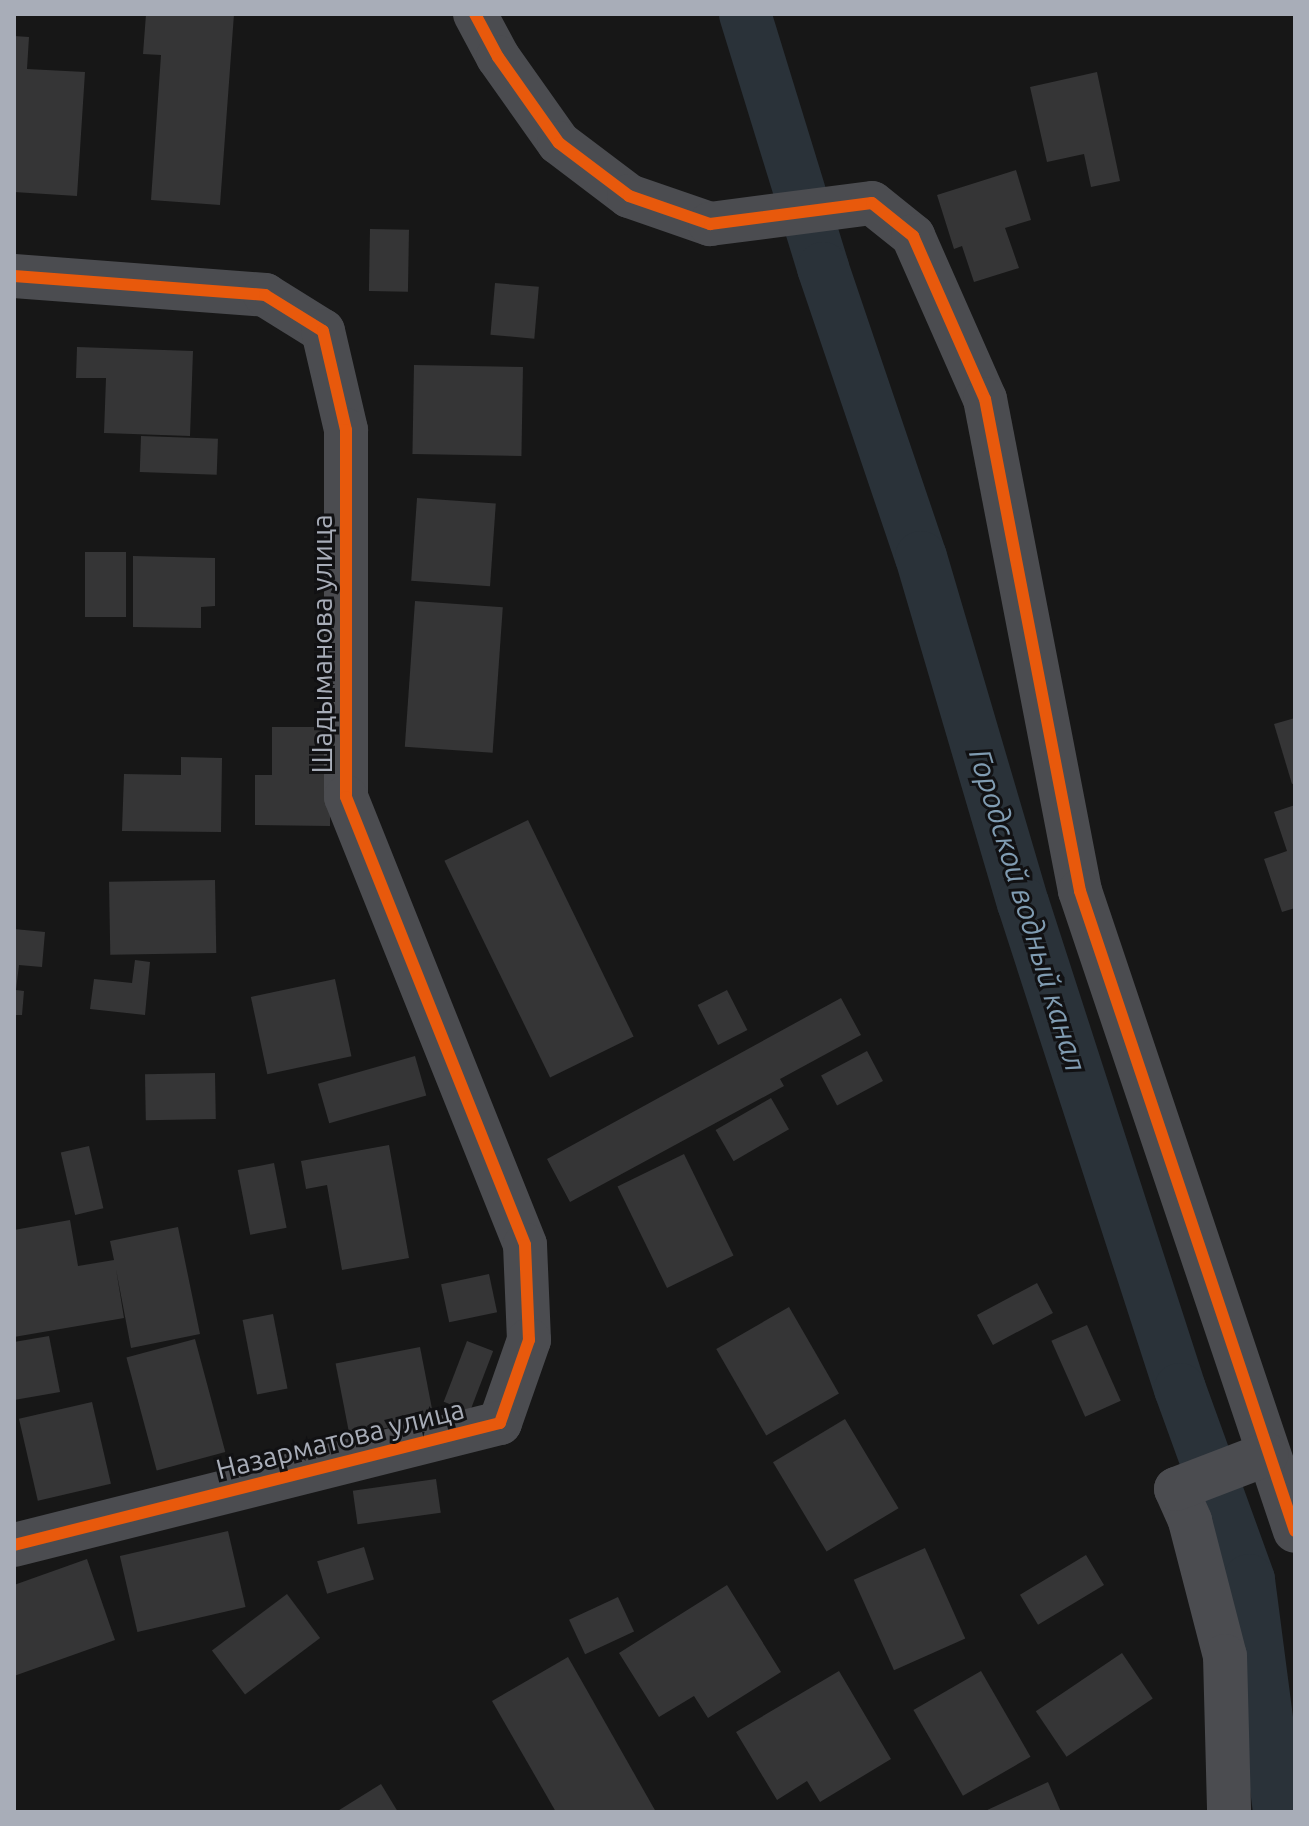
<!DOCTYPE html>
<html>
<head>
<meta charset="utf-8">
<style>
	body { margin:0 }
	#map { position:relative; width:1309px; height:1826px; overflow:hidden; background:#171717; font-family:Ubuntu,sans-serif }
	div>[style] { position:absolute }
	[style*='--x'] { left:calc(var(--x)*1px); top:calc(var(--y)*1px); width:calc(var(--w)*1px); rotate:calc(var(--a)*1deg) }
	.canal>* { height:52px; margin:-26px; padding:0 26px; transform-origin:26px; border-radius:26px; background:#2a3239 }
	.building>* { inset:0; background:#353536; transform-origin:0 0 }
	.minor>* { height:44px; margin:-22px; padding:0 22px; transform-origin:22px; border-radius:22px; background:#4b4c50 }
	.tertiary>* { height:44px; margin:-22px; padding:0 22px; transform-origin:22px; border-radius:22px; background:#4b4c50 }
	.cycleway>* { height:12px; margin:-6px; padding:0 6px; transform-origin:6px; border-radius:6px; background:#e8590c }
	span { translate:-50% -50%; white-space:nowrap; text-align:center; line-height:1.15; -webkit-text-stroke:6px #111113; paint-order:stroke }
	.street-label { font-size:28px; color:#a8adb8 }
	.water-label { font-size:30px; color:#809cb2; font-style:italic }
	.frame { position:absolute; inset:0; border:16px solid #a8adb8; pointer-events:none }
</style>
</head>
<body>
<div id="map">
	<div class="canal">
		<div style="--x:745;--y:14;--w:266;--a:72.9"></div>
		<div style="--x:823;--y:268;--w:305;--a:71.3"></div>
		<div style="--x:921;--y:557;--w:361;--a:73.6"></div>
		<div style="--x:1023;--y:903;--w:511;--a:72.1"></div>
		<div style="--x:1180;--y:1389;--w:203;--a:70.1"></div>
		<div style="--x:1249;--y:1580;--w:234;--a:82.6"></div>
	</div>
	<div class="building">
		<div style="clip-path:polygon(146px 14px,234px 14px,220px 205px,151px 200px,161px 55px,143px 54px)"></div>
		<div style="clip-path:polygon(14px 36px,29px 37px,27px 69px,85px 72px,77px 196px,14px 192px)"></div>
		<div style="clip-path:polygon(1097px 72px,1120px 181px,1091px 187px,1084px 154px,1047px 162px,1030px 87px)"></div>
		<div style="clip-path:polygon(1016px 170px,1031px 220px,1005px 228px,1019px 268px,974px 282px,962px 246px,954px 249px,937px 195px)"></div>
		<div style="left:370px;top:229px;width:39px;height:62px;rotate:1deg"></div>
		<div style="left:495px;top:283px;width:44px;height:52px;rotate:5deg"></div>
		<div style="clip-path:polygon(77px 347px,193px 351px,190px 436px,104px 433px,106px 378px,76px 378px)"></div>
		<div style="left:414px;top:365px;width:109px;height:89px;rotate:1deg"></div>
		<div style="left:141px;top:436px;width:77px;height:36px;rotate:2deg"></div>
		<div style="left:417px;top:498px;width:79px;height:83px;rotate:4deg"></div>
		<div style="left:85px;top:552px;width:41px;height:65px"></div>
		<div style="clip-path:polygon(133px 556px,215px 558px,215px 606px,201px 607px,201px 628px,133px 627px)"></div>
		<div style="left:415px;top:601px;width:88px;height:146px;rotate:4deg"></div>
		<div style="clip-path:polygon(1295px 718px,1295px 783px,1292px 784px,1274px 724px)"></div>
		<div style="clip-path:polygon(272px 727px,330px 727px,330px 826px,255px 825px,255px 775px,272px 775px)"></div>
		<div style="clip-path:polygon(181px 757px,222px 758px,221px 832px,122px 831px,124px 774px,181px 775px)"></div>
		<div style="clip-path:polygon(1295px 805px,1295px 908px,1282px 912px,1264px 859px,1287px 851px,1274px 812px)"></div>
		<div style="left:528px;top:820px;width:241px;height:93px;rotate:64deg"></div>
		<div style="left:215px;top:880px;width:73px;height:106px;rotate:89deg"></div>
		<div style="clip-path:polygon(14px 929px,45px 932px,42px 967px,19px 965px,16px 990px,24px 991px,22px 1015px,14px 1015px)"></div>
		<div style="clip-path:polygon(135px 960px,150px 962px,145px 1015px,90px 1009px,94px 979px,132px 983px)"></div>
		<div style="left:335px;top:979px;width:79px;height:86px;rotate:78deg"></div>
		<div style="left:727px;top:990px;width:45px;height:33px;rotate:63deg"></div>
		<div style="clip-path:polygon(841px 998px,861px 1035px,780px 1079px,784px 1086px,570px 1202px,547px 1159px)"></div>
		<div style="left:867px;top:1051px;width:34px;height:52px;rotate:62deg"></div>
		<div style="left:415px;top:1056px;width:41px;height:101px;rotate:74deg"></div>
		<div style="left:215px;top:1073px;width:46px;height:70px;rotate:89deg"></div>
		<div style="left:771px;top:1098px;width:36px;height:64px;rotate:60deg"></div>
		<div style="clip-path:polygon(389px 1145px,409px 1258px,342px 1270px,327px 1185px,306px 1189px,301px 1161px)"></div>
		<div style="left:89px;top:1146px;width:64px;height:29px;rotate:77deg"></div>
		<div style="left:684px;top:1154px;width:113px;height:74px;rotate:64deg"></div>
		<div style="left:274px;top:1163px;width:66px;height:37px;rotate:79deg"></div>
		<div style="clip-path:polygon(70px 1220px,78px 1266px,114px 1260px,110px 1241px,178px 1227px,200px 1334px,131px 1348px,116px 1269px,124px 1318px,14px 1337px,14px 1230px)"></div>
		<div style="left:489px;top:1274px;width:39px;height:49px;rotate:78deg"></div>
		<div style="left:1037px;top:1283px;width:34px;height:68px;rotate:62deg"></div>
		<div style="left:789px;top:1307px;width:100px;height:84px;rotate:60deg"></div>
		<div style="left:273px;top:1314px;width:76px;height:31px;rotate:79deg"></div>
		<div style="left:1087px;top:1325px;width:83px;height:39px;rotate:66deg"></div>
		<div style="clip-path:polygon(49px 1336px,60px 1392px,14px 1400px,14px 1342px)"></div>
		<div style="left:195px;top:1339px;width:117px;height:71px;rotate:75deg"></div>
		<div style="left:467px;top:1341px;width:28px;height:65px;rotate:21deg"></div>
		<div style="left:420px;top:1347px;width:73px;height:86px;rotate:79deg"></div>
		<div style="left:92px;top:1402px;width:84px;height:75px;rotate:77deg"></div>
		<div style="left:845px;top:1419px;width:104px;height:84px;rotate:59deg"></div>
		<div style="left:436px;top:1479px;width:34px;height:84px;rotate:82deg"></div>
		<div style="left:228px;top:1531px;width:78px;height:111px;rotate:77deg"></div>
		<div style="left:364px;top:1547px;width:34px;height:49px;rotate:73deg"></div>
		<div style="left:925px;top:1548px;width:99px;height:78px;rotate:66deg"></div>
		<div style="left:1086px;top:1555px;width:35px;height:77px;rotate:59deg"></div>
		<div style="clip-path:polygon(87px 1559px,115px 1640px,14px 1676px,14px 1585px)"></div>
		<div style="clip-path:polygon(727px 1585px,781px 1672px,708px 1718px,694px 1696px,659px 1717px,619px 1653px)"></div>
		<div style="left:287px;top:1594px;width:55px;height:94px;rotate:53deg"></div>
		<div style="left:618px;top:1597px;width:38px;height:54px;rotate:65deg"></div>
		<div style="left:1122px;top:1653px;width:55px;height:104px;rotate:56deg"></div>
		<div style="clip-path:polygon(568px 1657px,656px 1812px,556px 1812px,492px 1701px)"></div>
		<div style="clip-path:polygon(839px 1671px,891px 1759px,820px 1802px,807px 1781px,777px 1800px,736px 1732px)"></div>
		<div style="left:981px;top:1671px;width:99px;height:78px;rotate:60deg"></div>
		<div style="clip-path:polygon(1048px 1782px,1061px 1812px,983px 1812px)"></div>
		<div style="clip-path:polygon(381px 1784px,398px 1812px,336px 1812px)"></div>
	</div>
	<div class="minor">
		<div style="--x:14;--y:276;--w:252;--a:4.3"></div>
		<div style="--x:265;--y:295;--w:68;--a:31.8"></div>
		<div style="--x:323;--y:331;--w:102;--a:76.9"></div>
		<div style="--x:346;--y:430;--w:367;--a:90"></div>
		<div style="--x:346;--y:797;--w:482;--a:68.2"></div>
		<div style="--x:525;--y:1245;--w:95;--a:87.6"></div>
		<div style="--x:529;--y:1340;--w:88;--a:109.3"></div>
		<div style="--x:500;--y:1423;--w:501;--a:165.91"></div>
		<div style="--x:1176;--y:1489;--w:35;--a:66"></div>
		<div style="--x:1190;--y:1521;--w:139;--a:75.5"></div>
		<div style="--x:1225;--y:1656;--w:156;--a:88.5"></div>
	</div>
	<div class="tertiary">
		<div style="--x:475;--y:14;--w:49;--a:61.9"></div>
		<div style="--x:498;--y:57;--w:105;--a:54.7"></div>
		<div style="--x:559;--y:143;--w:88;--a:37.1"></div>
		<div style="--x:629;--y:196;--w:86;--a:19.1"></div>
		<div style="--x:710;--y:224;--w:163;--a:-7.4"></div>
		<div style="--x:872;--y:203;--w:53;--a:38.8"></div>
		<div style="--x:913;--y:236;--w:178;--a:66.2"></div>
		<div style="--x:985;--y:399;--w:501;--a:79.07"></div>
		<div style="--x:1080;--y:891;--w:675;--a:71.43"></div>
		<div style="--x:1176;--y:1489;--w:97;--a:-21"></div>
	</div>
	<div class="cycleway">
		<div style="--x:475;--y:14;--w:49;--a:61.9"></div>
		<div style="--x:498;--y:57;--w:105;--a:54.7"></div>
		<div style="--x:559;--y:143;--w:88;--a:37.1"></div>
		<div style="--x:629;--y:196;--w:86;--a:19.1"></div>
		<div style="--x:710;--y:224;--w:163;--a:-7.4"></div>
		<div style="--x:872;--y:203;--w:53;--a:38.8"></div>
		<div style="--x:913;--y:236;--w:178;--a:66.2"></div>
		<div style="--x:985;--y:399;--w:501;--a:79.07"></div>
		<div style="--x:1080;--y:891;--w:675;--a:71.43"></div>
		<div style="--x:14;--y:276;--w:252;--a:4.3"></div>
		<div style="--x:265;--y:295;--w:68;--a:31.8"></div>
		<div style="--x:323;--y:331;--w:102;--a:76.9"></div>
		<div style="--x:346;--y:430;--w:367;--a:90"></div>
		<div style="--x:346;--y:797;--w:482;--a:68.2"></div>
		<div style="--x:525;--y:1245;--w:95;--a:87.6"></div>
		<div style="--x:529;--y:1340;--w:88;--a:109.3"></div>
		<div style="--x:500;--y:1423;--w:501;--a:165.91"></div>
	</div>
	<div class="street-label">
		<span style="left:322px;top:644px;rotate:-90deg">Шадыманова улица</span>
		<span style="left:340px;top:1439px;rotate:-14deg">Назарматова улица</span>
	</div>
	<div class="water-label">
		<span style="left:1028px;top:910px;rotate:73deg">Городской водный канал</span>
	</div>
	<div class="frame"></div>
</div>
</body>
</html>
